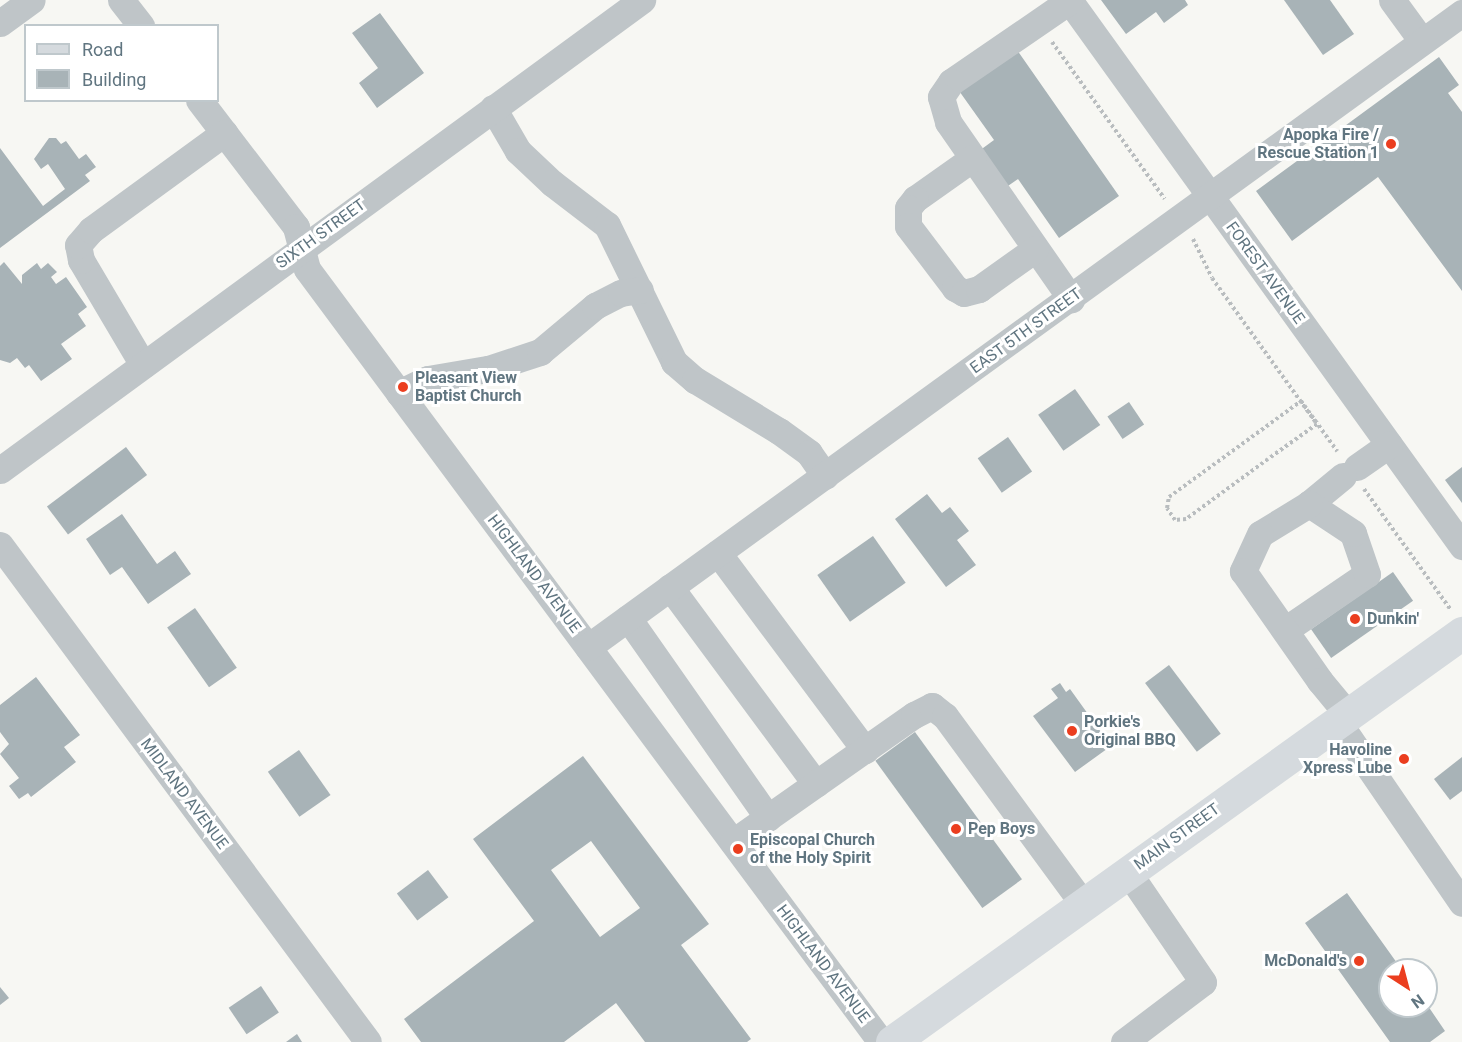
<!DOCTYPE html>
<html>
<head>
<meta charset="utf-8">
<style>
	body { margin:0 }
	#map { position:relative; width:1462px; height:1042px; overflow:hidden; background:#f7f7f3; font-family:Roboto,sans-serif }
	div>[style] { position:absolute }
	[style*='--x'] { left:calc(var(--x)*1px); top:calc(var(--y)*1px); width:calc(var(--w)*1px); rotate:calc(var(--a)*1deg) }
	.building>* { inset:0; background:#a8b3b7; transform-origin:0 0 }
	.path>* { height:4px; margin-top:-2px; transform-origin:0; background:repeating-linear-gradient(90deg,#b9bdbf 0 3px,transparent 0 6px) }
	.minor>* { height:27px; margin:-13.5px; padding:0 13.5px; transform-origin:13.5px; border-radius:13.5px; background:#bfc5c8 }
	.major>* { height:33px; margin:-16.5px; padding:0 16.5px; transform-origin:16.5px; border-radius:16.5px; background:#d5dade }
	.dots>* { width:16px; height:16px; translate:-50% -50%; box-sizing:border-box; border:3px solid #fff; border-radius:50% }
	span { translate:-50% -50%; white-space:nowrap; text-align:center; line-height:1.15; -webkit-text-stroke:6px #fff; paint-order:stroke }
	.poi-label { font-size:16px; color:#607580; font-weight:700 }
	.right { translate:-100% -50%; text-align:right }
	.left { translate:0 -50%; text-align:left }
	.street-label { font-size:16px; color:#607580 }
	.legend { position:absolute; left:24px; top:24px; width:195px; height:78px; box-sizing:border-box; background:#fff; border:2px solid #bfc8cc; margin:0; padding:8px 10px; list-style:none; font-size:18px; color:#607580 }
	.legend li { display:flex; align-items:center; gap:12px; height:30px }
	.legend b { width:30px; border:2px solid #bfc8cc }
	.north { position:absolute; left:1378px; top:958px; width:60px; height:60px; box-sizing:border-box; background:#fff; border:2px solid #bfc8cc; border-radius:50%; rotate:144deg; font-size:16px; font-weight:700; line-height:24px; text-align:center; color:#607580 }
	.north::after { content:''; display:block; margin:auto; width:21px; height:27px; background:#eb3e1f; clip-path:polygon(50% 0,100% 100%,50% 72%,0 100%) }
</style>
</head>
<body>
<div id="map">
	<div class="building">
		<div style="clip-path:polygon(1101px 0,1185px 0,1188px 5px,1164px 23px,1156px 12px,1126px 34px)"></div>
		<div style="clip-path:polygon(1284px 0,1330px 0,1354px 34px,1323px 55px)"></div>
		<div style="clip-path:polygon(380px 13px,424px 73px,377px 108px,359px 83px,378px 68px,352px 33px)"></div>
		<div style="clip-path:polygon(1015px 47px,1119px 196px,1059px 238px,1018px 179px,1005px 188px,979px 151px,994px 140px,957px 88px)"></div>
		<div style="clip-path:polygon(1439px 57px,1459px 85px,1448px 93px,1462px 112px,1462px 291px,1378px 177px,1292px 241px,1256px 191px)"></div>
		<div style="clip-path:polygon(49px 138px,56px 138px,61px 144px,66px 141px,79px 159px,86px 154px,96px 167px,85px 175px,90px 181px,0 248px,0 148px,43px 206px,65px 189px,48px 164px,41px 169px,34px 159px)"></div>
		<div style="clip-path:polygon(4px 262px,22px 284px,22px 275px,37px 263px,41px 269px,48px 263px,57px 272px,51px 277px,56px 284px,66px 277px,87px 307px,78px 314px,86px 326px,61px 344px,72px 359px,41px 381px,29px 365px,25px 368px,17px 358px,10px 363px,0 360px,0 266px)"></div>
		<div style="left:1075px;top:389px;width:44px;height:45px;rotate:55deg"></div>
		<div style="left:1129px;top:402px;width:27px;height:26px;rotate:56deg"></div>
		<div style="left:1008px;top:437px;width:42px;height:37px;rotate:55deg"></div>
		<div style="left:126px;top:447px;width:35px;height:99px;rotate:53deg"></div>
		<div style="clip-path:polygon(1462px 467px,1462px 503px,1445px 480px)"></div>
		<div style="clip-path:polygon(927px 494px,942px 513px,950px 507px,969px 531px,957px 540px,976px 565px,946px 587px,895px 519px)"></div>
		<div style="clip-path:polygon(122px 514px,157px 564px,175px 551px,191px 574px,148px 604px,122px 567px,110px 575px,86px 539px)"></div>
		<div style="left:873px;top:536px;width:57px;height:68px;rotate:55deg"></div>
		<div style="left:1393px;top:572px;width:35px;height:100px;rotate:55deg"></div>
		<div style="left:195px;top:608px;width:73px;height:34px;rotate:55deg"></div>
		<div style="left:1169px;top:665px;width:86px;height:30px;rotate:53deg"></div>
		<div style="clip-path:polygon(36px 677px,80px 735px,64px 747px,76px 762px,31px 797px,28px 793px,19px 799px,9px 786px,19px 778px,0 754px,9px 744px,0 732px,0 705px)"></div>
		<div style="clip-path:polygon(1060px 683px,1066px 692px,1070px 689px,1111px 746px,1075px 772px,1033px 716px,1058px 698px,1051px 689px)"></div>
		<div style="left:915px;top:732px;width:182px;height:49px;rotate:54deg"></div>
		<div style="left:299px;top:750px;width:55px;height:38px;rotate:55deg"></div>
		<div style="clip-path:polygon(evenodd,583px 756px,709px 924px,681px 945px,751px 1039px,747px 1042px,645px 1042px,616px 1003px,564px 1042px,421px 1042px,404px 1019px,534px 921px,473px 839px,583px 756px,591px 841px,640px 908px,600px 937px,551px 870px,591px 841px)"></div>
		<div style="clip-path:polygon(1462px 757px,1462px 791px,1450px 800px,1434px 779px)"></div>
		<div style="left:428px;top:870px;width:34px;height:39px;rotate:53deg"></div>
		<div style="clip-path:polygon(1347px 893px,1402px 970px,1390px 970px,1390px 1006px,1428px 1006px,1445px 1031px,1430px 1042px,1390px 1042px,1305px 923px)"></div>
		<div style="left:261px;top:986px;width:32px;height:39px;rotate:56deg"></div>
		<div style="clip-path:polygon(0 987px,9px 998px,0 1005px)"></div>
		<div style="clip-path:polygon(297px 1034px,302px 1042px,286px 1042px)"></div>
	</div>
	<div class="path">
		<div style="--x:1052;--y:42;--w:193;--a:54.3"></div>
		<div style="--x:1193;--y:239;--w:43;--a:64"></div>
		<div style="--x:1212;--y:278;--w:180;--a:54.3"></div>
		<div style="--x:1317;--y:424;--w:60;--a:144.5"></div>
		<div style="--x:1268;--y:459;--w:102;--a:143.8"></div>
		<div style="--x:1186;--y:519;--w:11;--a:175"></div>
		<div style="--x:1175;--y:520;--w:14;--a:-124"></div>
		<div style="--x:1167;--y:508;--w:11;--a:-80"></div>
		<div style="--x:1169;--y:497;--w:163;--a:-36"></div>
		<div style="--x:1301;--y:401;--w:62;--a:54.2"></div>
		<div style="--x:1364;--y:489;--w:149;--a:54.3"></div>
	</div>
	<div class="minor">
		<div style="--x:121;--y:0;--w:33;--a:52"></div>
		<div style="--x:1069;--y:0;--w:673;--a:54.25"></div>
		<div style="--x:1392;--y:0;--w:51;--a:53.8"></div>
		<div style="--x:1069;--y:1;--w:143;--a:145.5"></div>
		<div style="--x:951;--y:82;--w:18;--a:124"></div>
		<div style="--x:941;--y:97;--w:26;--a:74"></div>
		<div style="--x:948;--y:122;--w:216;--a:55.2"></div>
		<div style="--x:0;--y:23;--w:39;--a:-36"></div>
		<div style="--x:199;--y:100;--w:160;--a:52.6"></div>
		<div style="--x:296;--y:227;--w:43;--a:75.3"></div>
		<div style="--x:307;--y:269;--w:963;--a:53.4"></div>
		<div style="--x:493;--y:108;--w:50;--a:59.8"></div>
		<div style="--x:518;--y:151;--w:47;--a:43.3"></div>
		<div style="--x:552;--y:183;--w:69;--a:37.4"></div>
		<div style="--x:607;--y:225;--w:153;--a:63.9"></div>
		<div style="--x:674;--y:362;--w:28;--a:41"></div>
		<div style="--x:695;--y:380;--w:98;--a:31.3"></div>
		<div style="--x:779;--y:431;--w:37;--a:36"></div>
		<div style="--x:809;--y:453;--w:28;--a:55"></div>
		<div style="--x:973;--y:158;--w:71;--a:144.7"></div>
		<div style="--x:915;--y:199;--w:11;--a:128"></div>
		<div style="--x:908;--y:208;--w:18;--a:90"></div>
		<div style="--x:908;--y:226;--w:78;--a:52.8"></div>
		<div style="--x:955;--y:288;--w:10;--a:29"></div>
		<div style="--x:964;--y:293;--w:16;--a:-15"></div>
		<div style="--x:979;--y:289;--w:69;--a:-35.5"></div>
		<div style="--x:143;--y:365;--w:122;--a:-120.6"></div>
		<div style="--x:81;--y:260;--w:15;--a:-101"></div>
		<div style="--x:78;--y:245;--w:20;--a:-49"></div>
		<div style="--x:91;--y:230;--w:165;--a:-36.1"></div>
		<div style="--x:399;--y:393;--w:32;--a:-26"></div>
		<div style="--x:428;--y:379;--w:61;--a:-9.5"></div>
		<div style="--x:488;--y:369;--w:55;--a:-18.1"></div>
		<div style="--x:540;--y:352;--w:72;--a:-39.9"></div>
		<div style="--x:595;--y:306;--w:29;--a:-27"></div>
		<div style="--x:621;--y:293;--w:19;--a:-9"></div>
		<div style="--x:1357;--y:467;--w:39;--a:-35"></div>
		<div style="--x:0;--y:470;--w:796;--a:-36.21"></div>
		<div style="--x:1309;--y:504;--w:44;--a:-39.5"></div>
		<div style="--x:0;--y:545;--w:618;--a:53.48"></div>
		<div style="--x:718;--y:553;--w:246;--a:53.3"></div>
		<div style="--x:670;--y:587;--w:245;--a:53.5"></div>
		<div style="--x:628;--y:618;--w:244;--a:55"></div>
		<div style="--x:1285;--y:630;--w:99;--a:-34.3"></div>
		<div style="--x:1367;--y:574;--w:43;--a:-108.9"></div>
		<div style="--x:1353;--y:533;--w:53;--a:-146.6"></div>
		<div style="--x:1309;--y:504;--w:57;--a:148.5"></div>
		<div style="--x:1260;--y:534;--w:41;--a:114.7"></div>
		<div style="--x:1243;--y:571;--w:134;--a:55"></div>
		<div style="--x:1320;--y:681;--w:44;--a:50.5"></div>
		<div style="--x:588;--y:647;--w:1080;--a:-35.96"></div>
		<div style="--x:1338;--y:722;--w:219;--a:55.6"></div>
		<div style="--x:733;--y:842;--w:221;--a:-35.1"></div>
		<div style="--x:914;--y:715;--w:20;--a:-27"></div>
		<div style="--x:932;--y:706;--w:16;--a:38"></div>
		<div style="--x:945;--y:716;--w:233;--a:53.7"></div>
		<div style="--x:1124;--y:1042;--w:99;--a:-37.2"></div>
		<div style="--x:1203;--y:982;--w:133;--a:-124.3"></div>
	</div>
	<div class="major">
		<div style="--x:892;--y:1042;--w:702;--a:-35.66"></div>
	</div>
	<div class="dots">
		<div style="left:1391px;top:144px;background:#eb3e1f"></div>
		<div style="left:403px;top:387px;background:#eb3e1f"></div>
		<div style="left:1355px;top:619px;background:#eb3e1f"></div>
		<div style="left:1072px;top:731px;background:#eb3e1f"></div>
		<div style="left:1404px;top:759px;background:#eb3e1f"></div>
		<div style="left:956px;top:829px;background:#eb3e1f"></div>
		<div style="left:738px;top:849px;background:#eb3e1f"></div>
		<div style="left:1359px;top:961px;background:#eb3e1f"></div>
	</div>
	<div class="poi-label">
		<span class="right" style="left:1379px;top:144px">Apopka Fire /<br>Rescue Station 1</span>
		<span class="left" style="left:415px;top:387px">Pleasant View<br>Baptist Church</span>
		<span class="left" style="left:1367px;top:619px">Dunkin'</span>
		<span class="left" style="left:1084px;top:731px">Porkie's<br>Original BBQ</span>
		<span class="right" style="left:1392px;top:759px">Havoline<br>Xpress Lube</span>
		<span class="left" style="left:968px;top:829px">Pep Boys</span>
		<span class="left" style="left:750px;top:849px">Episcopal Church<br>of the Holy Spirit</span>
		<span class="right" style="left:1347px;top:961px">McDonald's</span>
	</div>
	<div class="street-label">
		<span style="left:321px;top:234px;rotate:-36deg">SIXTH STREET</span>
		<span style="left:1265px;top:273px;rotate:54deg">FOREST AVENUE</span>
		<span style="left:1026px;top:331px;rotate:-36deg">EAST 5TH STREET</span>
		<span style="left:534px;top:574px;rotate:53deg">HIGHLAND AVENUE</span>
		<span style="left:184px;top:794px;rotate:53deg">MIDLAND AVENUE</span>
		<span style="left:1177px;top:837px;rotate:-36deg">MAIN STREET</span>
		<span style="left:823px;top:964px;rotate:53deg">HIGHLAND AVENUE</span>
	</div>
	<ul class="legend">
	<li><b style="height:8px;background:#d5dade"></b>Road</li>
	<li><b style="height:16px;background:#a8b3b7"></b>Building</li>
	</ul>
	<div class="north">N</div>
</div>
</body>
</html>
